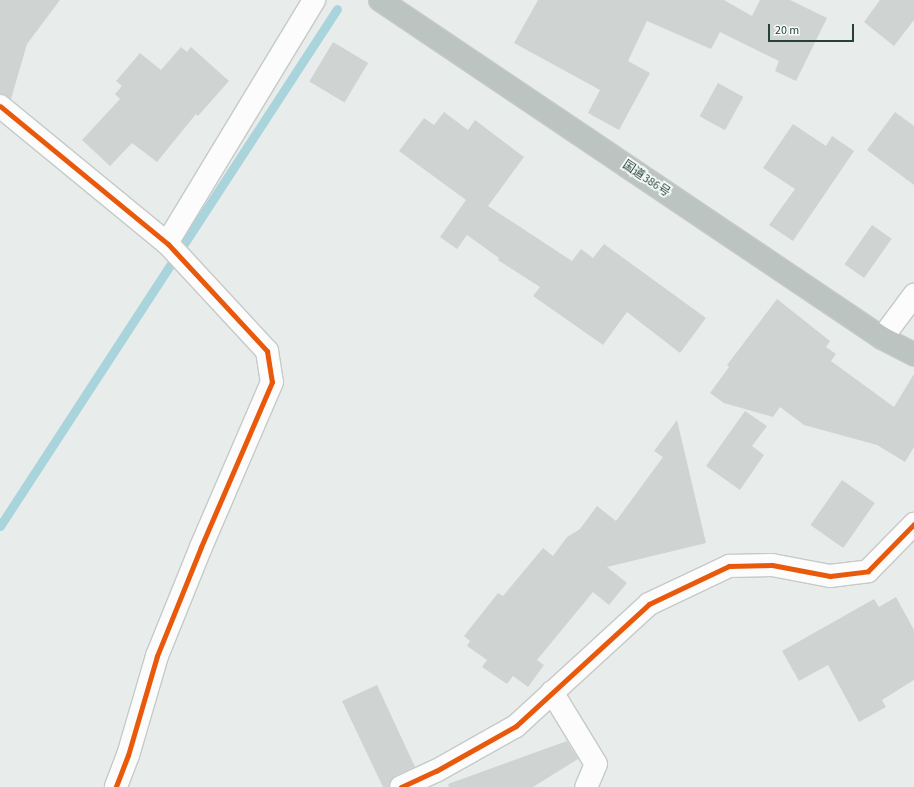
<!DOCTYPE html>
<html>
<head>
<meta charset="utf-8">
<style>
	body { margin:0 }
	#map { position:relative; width:914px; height:787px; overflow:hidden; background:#e8edeb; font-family:"Source Sans 3","Noto Sans JP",sans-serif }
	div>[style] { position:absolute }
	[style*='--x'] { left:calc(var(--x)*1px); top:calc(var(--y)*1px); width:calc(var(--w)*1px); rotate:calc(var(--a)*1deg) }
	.stream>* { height:9px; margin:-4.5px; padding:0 4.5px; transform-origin:4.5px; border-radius:4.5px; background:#a9d4db }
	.building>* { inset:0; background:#cfd4d2; transform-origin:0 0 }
	.roads { filter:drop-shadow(1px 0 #c5cac8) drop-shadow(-1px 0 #c5cac8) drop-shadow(0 1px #c5cac8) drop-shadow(0 -1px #c5cac8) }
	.street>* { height:22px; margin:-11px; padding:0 11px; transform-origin:11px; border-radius:11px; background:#fcfcfc }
	.highway>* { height:22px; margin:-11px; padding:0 11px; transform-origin:11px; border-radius:11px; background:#bcc4c2 }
	.cycleway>* { height:5px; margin:-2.5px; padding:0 2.5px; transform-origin:2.5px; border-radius:2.5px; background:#e8590c }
	span { translate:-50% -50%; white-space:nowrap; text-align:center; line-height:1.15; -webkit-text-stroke:4px #f7fbf9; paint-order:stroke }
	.street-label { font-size:12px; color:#24423a }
	.scale { position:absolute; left:768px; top:24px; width:86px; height:18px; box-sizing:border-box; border:2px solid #24423a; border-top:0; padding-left:5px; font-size:12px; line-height:14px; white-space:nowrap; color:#24423a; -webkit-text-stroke:3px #f7fbf9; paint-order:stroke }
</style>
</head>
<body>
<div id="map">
	<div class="stream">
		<div style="--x:0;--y:526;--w:617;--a:-56.9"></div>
	</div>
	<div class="building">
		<div style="clip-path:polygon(0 0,60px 0,27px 44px,11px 99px,0 94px)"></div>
		<div style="clip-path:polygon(538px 0,724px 0,752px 16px,760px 0,790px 0,827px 18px,796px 81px,775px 71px,779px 61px,720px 32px,711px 49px,647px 21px,628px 61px,650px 73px,619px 130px,588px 113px,600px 90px,514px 43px)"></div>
		<div style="clip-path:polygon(880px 0,914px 0,914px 20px,894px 46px,864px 22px)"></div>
		<div style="left:333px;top:42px;width:41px;height:46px;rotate:31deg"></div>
		<div style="clip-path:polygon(181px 47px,187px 52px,191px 47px,229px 81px,198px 116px,196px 114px,157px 162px,132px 143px,110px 166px,82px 140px,120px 99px,115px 94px,122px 86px,116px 81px,140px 53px,161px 70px)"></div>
		<div style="left:718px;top:83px;width:29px;height:38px;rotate:29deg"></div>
		<div style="clip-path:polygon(444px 112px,468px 130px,475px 120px,524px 157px,488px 206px,572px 261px,581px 249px,593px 258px,604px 244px,706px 318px,680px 353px,627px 312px,603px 345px,533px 296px,540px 287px,498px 260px,499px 258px,467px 235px,457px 249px,440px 237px,466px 200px,399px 151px,424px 118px,434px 125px)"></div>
		<div style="clip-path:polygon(895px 112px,914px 126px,914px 185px,867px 150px)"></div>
		<div style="clip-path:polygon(793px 124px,826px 146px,832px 136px,854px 151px,793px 241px,769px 225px,795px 189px,763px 168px)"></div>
		<div style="left:872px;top:225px;width:24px;height:48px;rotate:35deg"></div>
		<div style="clip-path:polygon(777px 299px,830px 341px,826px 347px,836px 354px,831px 361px,894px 407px,914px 374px,914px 447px,905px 462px,877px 445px,804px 425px,780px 407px,773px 417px,724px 403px,710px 393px,729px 367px,727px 365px)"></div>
		<div style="clip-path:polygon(745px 411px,767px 426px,752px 446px,764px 455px,740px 490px,706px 466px)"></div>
		<div style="clip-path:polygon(677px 420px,706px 543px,607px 567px,627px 583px,609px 605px,593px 592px,537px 660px,544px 665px,528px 687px,513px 676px,507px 684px,482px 667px,487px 660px,467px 646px,470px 641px,464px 636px,498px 593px,503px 596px,543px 548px,553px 556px,567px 537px,580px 529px,597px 506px,616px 521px,663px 457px,654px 451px)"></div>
		<div style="left:842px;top:480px;width:40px;height:55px;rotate:35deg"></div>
		<div style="clip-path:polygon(896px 597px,914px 630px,914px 680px,882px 700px,886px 707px,859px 722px,828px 665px,799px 681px,782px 651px,874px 599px,879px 607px)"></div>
		<div style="clip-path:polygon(377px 685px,415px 767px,395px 776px,391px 780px,389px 787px,383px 787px,342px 701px)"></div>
		<div style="clip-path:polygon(567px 741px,578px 759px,533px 787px,449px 787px,448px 784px)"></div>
	</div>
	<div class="roads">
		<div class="street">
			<div style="--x:0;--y:106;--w:217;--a:39.4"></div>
			<div style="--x:168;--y:244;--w:146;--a:47.2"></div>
			<div style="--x:267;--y:351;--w:31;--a:81"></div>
			<div style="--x:272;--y:382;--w:180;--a:113.3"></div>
			<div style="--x:201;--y:547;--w:118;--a:112"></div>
			<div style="--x:157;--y:656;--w:103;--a:106.3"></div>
			<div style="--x:128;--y:755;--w:34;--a:111"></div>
			<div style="--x:167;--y:243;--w:284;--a:-58.8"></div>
			<div style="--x:882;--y:338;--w:54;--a:-53.3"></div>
			<div style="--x:552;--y:692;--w:84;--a:58.6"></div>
			<div style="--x:596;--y:764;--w:25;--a:113"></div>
			<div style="--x:401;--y:787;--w:38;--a:-25"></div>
			<div style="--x:436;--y:771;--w:92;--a:-29.4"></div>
			<div style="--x:516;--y:726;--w:180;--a:-42.5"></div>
			<div style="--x:649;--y:604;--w:89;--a:-25.4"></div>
			<div style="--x:729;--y:566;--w:43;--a:-1.3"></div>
			<div style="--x:772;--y:565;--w:59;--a:10.7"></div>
			<div style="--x:830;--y:576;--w:38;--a:-7"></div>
			<div style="--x:868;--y:571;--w:66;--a:-45.6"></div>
		</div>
		<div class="highway">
			<div style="--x:380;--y:0;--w:605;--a:33.95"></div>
			<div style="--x:882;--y:338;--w:36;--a:27"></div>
		</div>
	</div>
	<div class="cycleway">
		<div style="--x:0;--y:106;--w:217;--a:39.4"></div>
		<div style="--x:168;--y:244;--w:146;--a:47.2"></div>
		<div style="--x:267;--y:351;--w:31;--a:81"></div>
		<div style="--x:272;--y:382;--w:180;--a:113.3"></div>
		<div style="--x:201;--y:547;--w:118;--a:112"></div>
		<div style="--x:157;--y:656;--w:103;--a:106.3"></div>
		<div style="--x:128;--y:755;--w:34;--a:111"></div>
		<div style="--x:401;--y:787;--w:38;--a:-25"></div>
		<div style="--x:436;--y:771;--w:92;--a:-29.4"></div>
		<div style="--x:516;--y:726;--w:180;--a:-42.5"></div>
		<div style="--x:649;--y:604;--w:89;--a:-25.4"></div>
		<div style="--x:729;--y:566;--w:43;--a:-1.3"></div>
		<div style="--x:772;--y:565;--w:59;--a:10.7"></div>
		<div style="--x:830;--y:576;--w:38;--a:-7"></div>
		<div style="--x:868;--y:571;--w:66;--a:-45.6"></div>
	</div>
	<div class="street-label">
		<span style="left:646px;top:179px;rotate:34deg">国道386号</span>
	</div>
	<div class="scale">20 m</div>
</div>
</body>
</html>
